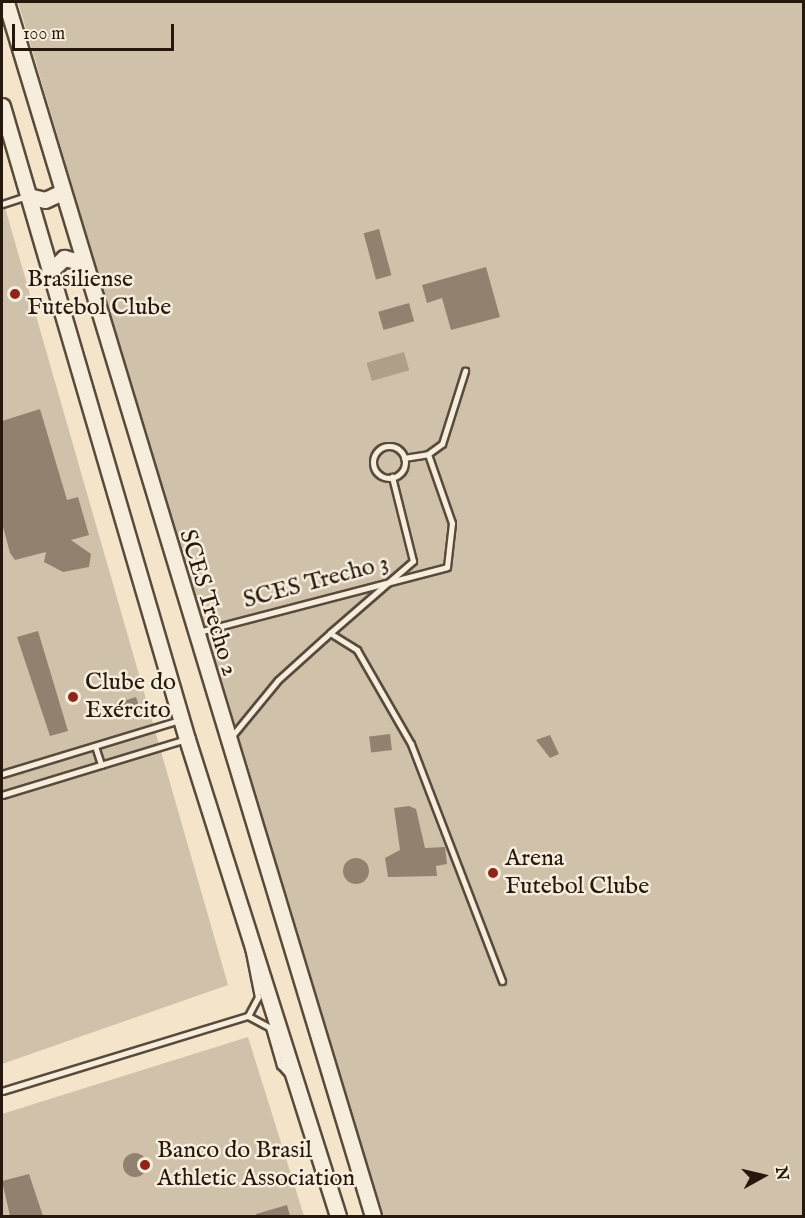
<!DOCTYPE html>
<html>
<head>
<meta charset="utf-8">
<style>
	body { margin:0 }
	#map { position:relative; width:805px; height:1218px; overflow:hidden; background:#f3e4ca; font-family:"IM FELL English",serif }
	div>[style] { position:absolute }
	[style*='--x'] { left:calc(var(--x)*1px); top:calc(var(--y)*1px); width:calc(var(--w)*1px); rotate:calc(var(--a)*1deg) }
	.green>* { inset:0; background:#d0c1aa }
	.water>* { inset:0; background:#ad9f89; transform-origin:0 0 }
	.building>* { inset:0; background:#91826f; transform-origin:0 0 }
	.round { border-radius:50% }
	.roads { filter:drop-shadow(2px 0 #594b3c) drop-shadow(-2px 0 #594b3c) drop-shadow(0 2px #594b3c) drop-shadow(0 -2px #594b3c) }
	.lane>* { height:5px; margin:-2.5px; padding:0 2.5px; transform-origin:2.5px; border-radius:2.5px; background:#f7eddd }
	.lane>.ring { margin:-2.5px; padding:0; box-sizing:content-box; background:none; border:5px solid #f7eddd; border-radius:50% }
	.secondary>* { height:15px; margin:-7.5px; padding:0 7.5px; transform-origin:7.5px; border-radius:7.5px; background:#f7eddd }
	.dots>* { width:16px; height:16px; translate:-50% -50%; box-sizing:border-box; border:3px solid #f7eddd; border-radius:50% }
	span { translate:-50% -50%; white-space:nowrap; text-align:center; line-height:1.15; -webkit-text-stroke:5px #f7eddd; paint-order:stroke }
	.poi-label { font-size:24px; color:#26180c }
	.left { translate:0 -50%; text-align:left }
	.street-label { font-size:24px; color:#26180c }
	.frame { position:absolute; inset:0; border:3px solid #26180c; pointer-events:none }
	.north { position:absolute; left:733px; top:1146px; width:60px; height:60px; -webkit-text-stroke:4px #f7eddd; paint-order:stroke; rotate:82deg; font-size:16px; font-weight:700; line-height:24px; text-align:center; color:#26180c }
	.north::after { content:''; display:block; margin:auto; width:21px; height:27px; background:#26180c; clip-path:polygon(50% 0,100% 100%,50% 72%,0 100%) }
	.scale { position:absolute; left:12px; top:24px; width:162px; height:27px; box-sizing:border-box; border:3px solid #26180c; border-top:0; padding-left:8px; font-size:18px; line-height:21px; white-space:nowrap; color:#26180c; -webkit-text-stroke:4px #f7eddd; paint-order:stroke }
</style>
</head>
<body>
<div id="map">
	<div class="green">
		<div style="clip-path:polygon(18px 2px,803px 2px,803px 1216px,384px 1216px,284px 903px)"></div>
		<div style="clip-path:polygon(2px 197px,228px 985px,2px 1064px)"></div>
		<div style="clip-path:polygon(248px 1037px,304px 1216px,2px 1216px,2px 1114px)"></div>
	</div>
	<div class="water">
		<div style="left:404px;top:352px;width:19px;height:39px;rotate:74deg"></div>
	</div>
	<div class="building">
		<div style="left:379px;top:229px;width:48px;height:16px;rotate:75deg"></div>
		<div style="clip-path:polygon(486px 267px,500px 317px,451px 330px,442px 298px,427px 303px,422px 285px)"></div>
		<div style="left:409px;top:303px;width:19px;height:32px;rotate:74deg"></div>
		<div style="clip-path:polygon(40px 409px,67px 500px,78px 497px,89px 535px,71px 540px,91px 554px,89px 567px,63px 572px,44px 562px,46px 552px,15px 560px,10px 553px,2px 523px,2px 421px)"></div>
		<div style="clip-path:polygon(38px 631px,68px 731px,50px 736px,17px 637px)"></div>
		<div style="left:136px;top:697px;width:9px;height:19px;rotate:72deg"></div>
		<div style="left:390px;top:734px;width:16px;height:21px;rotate:83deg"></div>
		<div style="clip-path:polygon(550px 735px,559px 754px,550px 758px,536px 740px)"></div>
		<div style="clip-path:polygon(409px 806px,416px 809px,425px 848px,445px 847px,447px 864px,436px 866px,437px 876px,388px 877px,385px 858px,400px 850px,394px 808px)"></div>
		<div class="round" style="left:343px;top:858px;width:26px;height:26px"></div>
		<div class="round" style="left:123px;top:1153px;width:24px;height:24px"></div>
		<div style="clip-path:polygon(29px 1174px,43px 1216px,10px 1216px,2px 1181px)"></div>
		<div style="clip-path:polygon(287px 1205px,290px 1216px,256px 1216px,256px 1214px)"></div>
	</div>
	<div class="roads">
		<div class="lane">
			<div style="--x:2;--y:204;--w:25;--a:-18"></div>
			<div class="ring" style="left:373px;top:446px;width:27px;height:27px"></div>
			<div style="--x:404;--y:458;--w:24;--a:-9"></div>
			<div style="--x:428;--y:454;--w:17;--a:-36"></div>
			<div style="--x:442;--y:444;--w:77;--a:-72.5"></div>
			<div style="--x:198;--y:632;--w:257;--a:-14.6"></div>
			<div style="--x:447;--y:567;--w:44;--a:-83.5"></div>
			<div style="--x:452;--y:523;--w:73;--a:-109.2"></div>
			<div style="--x:330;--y:633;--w:110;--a:-40.9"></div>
			<div style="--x:413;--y:561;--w:87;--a:-104"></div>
			<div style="--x:232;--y:736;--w:72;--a:-50.6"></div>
			<div style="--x:278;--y:680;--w:70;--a:-42.1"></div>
			<div style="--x:330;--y:633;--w:32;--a:32"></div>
			<div style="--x:357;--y:650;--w:108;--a:60.1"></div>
			<div style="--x:411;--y:744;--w:254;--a:69"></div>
			<div style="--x:95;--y:746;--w:20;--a:72"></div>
			<div style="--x:2;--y:774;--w:186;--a:-16.9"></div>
			<div style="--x:2;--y:795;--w:192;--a:-16.9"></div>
			<div style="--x:247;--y:942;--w:56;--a:78.7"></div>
			<div style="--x:258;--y:997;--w:21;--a:118"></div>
			<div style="--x:2;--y:1091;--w:257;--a:-17"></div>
			<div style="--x:248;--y:1016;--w:24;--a:28"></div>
			<div style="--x:269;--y:1027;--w:40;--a:74"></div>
			<div style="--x:280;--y:1065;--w:12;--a:48"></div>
		</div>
		<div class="secondary">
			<div style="--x:6;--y:2;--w:1268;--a:73.18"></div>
			<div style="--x:2;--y:106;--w:659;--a:73.71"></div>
			<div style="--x:187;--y:739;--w:500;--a:72.43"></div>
			<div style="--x:28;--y:196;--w:17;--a:13"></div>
			<div style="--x:45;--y:200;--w:19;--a:-25"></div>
			<div style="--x:49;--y:272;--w:21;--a:-43"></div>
			<div style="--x:64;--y:258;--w:21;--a:14"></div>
		</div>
	</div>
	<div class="dots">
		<div style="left:15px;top:294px;background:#8f2418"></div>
		<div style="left:73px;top:697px;background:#8f2418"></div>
		<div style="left:493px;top:873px;background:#8f2418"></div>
		<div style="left:145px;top:1165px;background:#8f2418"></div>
	</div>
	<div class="poi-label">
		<span class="left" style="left:27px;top:294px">Brasiliense<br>Futebol Clube</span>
		<span class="left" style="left:85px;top:697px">Clube do<br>Exército</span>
		<span class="left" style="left:505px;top:873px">Arena<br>Futebol Clube</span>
		<span class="left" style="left:157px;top:1165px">Banco do Brasil<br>Athletic Association</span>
	</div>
	<div class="street-label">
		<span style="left:316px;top:582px;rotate:-15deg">SCES Trecho 3</span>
		<span style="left:208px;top:603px;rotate:73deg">SCES Trecho 2</span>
	</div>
	<div class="frame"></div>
	<div class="north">N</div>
	<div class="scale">100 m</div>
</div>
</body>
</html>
